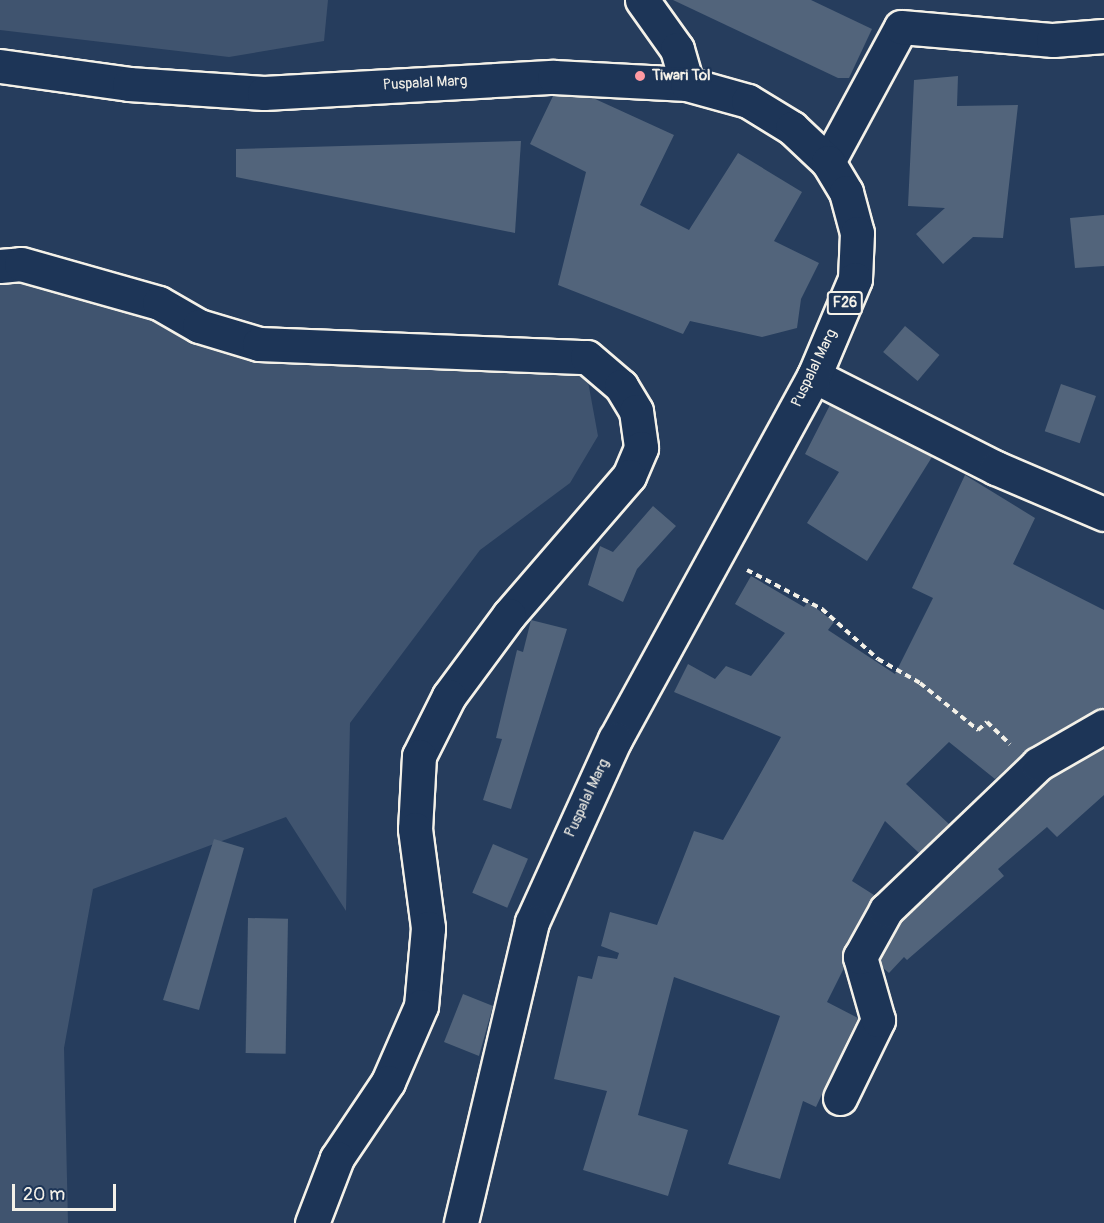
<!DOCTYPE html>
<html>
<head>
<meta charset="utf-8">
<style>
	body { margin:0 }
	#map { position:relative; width:1104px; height:1223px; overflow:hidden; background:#263d5d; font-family:Pangolin,sans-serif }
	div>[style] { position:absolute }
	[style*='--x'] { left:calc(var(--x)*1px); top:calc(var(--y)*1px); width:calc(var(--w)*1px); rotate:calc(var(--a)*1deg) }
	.green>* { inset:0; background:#40546f }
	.building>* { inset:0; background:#52647b; transform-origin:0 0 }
	.path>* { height:4px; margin-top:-2px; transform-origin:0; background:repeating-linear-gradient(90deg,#f4f1e8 0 6px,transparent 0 10.5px) }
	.roads { filter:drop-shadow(2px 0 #f4f1e8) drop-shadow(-2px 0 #f4f1e8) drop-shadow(0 2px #f4f1e8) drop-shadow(0 -2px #f4f1e8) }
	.minor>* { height:33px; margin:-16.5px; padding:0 16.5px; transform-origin:16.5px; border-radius:16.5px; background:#1d3557 }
	.major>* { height:33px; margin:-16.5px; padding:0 16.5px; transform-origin:16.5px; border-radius:16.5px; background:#1d3557 }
	.dots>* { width:16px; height:16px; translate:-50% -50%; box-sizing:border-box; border:3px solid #1d3557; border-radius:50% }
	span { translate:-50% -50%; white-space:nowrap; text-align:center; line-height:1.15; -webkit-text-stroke:4.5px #1d3557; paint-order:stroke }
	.shield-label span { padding:2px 4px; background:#1d3557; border:2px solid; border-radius:4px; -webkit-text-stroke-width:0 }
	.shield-label { font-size:14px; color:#f4f1e8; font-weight:700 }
	.poi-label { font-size:15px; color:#f4f1e8; font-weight:700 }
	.left { translate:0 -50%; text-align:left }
	.street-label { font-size:15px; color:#f4f1e8 }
	.scale { position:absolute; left:12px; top:1184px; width:104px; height:27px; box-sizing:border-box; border:3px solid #f4f1e8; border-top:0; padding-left:8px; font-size:18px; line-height:21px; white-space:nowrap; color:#f4f1e8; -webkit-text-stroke:4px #1d3557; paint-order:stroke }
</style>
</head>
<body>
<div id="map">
	<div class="green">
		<div style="clip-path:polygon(0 0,328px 0,324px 41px,229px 57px,0 30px)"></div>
		<div style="clip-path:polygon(0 255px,326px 366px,516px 343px,587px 376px,598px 436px,570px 483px,480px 550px,350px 723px,346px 911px,286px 817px,93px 889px,64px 1048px,68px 1223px,0 1223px)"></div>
	</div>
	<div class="building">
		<div style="clip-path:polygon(673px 0,811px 0,872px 29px,849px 78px,838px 78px)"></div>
		<div style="clip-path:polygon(958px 76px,957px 106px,1018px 105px,1003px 238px,973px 237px,943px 264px,916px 234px,945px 208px,908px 206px,914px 80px)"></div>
		<div style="clip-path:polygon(553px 96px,593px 98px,674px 135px,640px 205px,689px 230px,738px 153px,802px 192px,774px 241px,819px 263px,801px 299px,797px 328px,762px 337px,690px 321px,683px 334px,558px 285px,586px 172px,530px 144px)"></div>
		<div style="clip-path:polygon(521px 141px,515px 233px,236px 177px,236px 149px)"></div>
		<div style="clip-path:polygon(1104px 215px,1104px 266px,1075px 268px,1070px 218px)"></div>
		<div style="left:905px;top:326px;width:45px;height:34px;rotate:40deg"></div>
		<div style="left:1061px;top:384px;width:37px;height:50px;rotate:19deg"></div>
		<div style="clip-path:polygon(830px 405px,932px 457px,867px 561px,807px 523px,839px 472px,805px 454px)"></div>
		<div style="clip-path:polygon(965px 475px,1035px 518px,1013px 564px,1104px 610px,1104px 707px,1029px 748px,995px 779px,949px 742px,906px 784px,949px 824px,919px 853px,885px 821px,852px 881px,874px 895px,844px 948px,844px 968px,827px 1002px,858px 1018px,816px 1107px,803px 1101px,780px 1179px,728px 1164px,780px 1016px,674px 977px,638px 1115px,688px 1130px,668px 1196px,583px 1170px,607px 1091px,554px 1079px,578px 976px,592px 979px,598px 956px,617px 959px,619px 953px,601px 946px,610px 912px,657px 925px,694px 831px,723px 840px,781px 737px,674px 692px,688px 664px,715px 679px,726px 666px,751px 676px,785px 633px,735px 604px,751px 576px,804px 607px,808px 602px,834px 622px,828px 630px,895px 674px,933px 598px,912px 588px)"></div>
		<div style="clip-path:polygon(653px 506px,676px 526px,637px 569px,623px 602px,588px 585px,600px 546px,613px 552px)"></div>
		<div style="clip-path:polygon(531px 620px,567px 629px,511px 809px,483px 800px,502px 739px,496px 738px,517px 650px,523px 652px)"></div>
		<div style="clip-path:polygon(1104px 748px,1104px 795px,1057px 837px,1047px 827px,998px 869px,1004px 876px,907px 960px,904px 957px,889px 973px,882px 967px,880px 959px,901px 922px,1049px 779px)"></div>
		<div style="clip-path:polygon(214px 839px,244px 848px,199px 1010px,163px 1000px)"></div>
		<div style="left:493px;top:844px;width:38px;height:53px;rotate:23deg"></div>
		<div style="left:248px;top:918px;width:40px;height:135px;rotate:1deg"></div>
		<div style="clip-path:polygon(463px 994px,493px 1006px,479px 1056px,444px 1042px)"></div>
	</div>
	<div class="path">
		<div style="--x:747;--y:570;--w:85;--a:27.5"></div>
		<div style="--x:822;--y:609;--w:75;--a:41.8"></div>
		<div style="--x:878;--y:659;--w:48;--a:29.7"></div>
		<div style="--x:920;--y:683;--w:75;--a:39"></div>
		<div style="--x:978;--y:730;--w:12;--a:-42"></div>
		<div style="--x:987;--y:722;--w:32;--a:44"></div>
	</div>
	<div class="roads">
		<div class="minor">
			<div style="--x:642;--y:0;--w:60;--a:54.5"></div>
			<div style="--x:677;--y:49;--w:36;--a:74"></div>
			<div style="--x:828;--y:162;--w:153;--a:-61.6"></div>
			<div style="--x:901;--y:27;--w:153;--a:4.9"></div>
			<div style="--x:1053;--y:40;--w:51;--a:-4.5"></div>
			<div style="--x:0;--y:266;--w:21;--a:-5"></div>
			<div style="--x:21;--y:264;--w:143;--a:15.8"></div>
			<div style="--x:159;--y:303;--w:46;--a:29.9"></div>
			<div style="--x:199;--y:326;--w:63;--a:16.7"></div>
			<div style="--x:259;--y:344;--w:328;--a:2.3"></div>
			<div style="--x:587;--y:357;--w:45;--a:40.5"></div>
			<div style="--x:621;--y:386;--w:29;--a:59"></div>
			<div style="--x:636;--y:411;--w:37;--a:82"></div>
			<div style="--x:641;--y:448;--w:30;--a:113"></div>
			<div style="--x:629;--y:476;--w:184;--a:130.8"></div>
			<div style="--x:509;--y:615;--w:101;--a:126.5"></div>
			<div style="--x:449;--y:696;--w:67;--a:116.6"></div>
			<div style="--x:419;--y:756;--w:73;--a:93.1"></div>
			<div style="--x:415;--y:829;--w:100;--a:82.5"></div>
			<div style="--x:428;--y:928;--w:78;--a:95.1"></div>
			<div style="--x:421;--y:1006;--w:83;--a:113.5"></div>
			<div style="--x:388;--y:1082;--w:92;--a:123.9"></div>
			<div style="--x:337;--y:1158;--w:70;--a:111"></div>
			<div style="--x:814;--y:376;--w:204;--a:26.8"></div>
			<div style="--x:996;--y:468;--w:117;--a:23.1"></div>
			<div style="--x:840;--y:1098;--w:87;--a:-64"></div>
			<div style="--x:878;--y:1020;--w:66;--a:-105.9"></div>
			<div style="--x:860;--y:957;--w:54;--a:-61"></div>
			<div style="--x:886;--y:910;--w:211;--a:-43.8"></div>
			<div style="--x:1038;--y:764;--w:76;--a:-29.9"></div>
		</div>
		<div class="major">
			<div style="--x:0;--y:66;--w:130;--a:7.9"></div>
			<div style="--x:129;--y:84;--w:135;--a:3.8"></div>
			<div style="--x:264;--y:93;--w:290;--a:-3.2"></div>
			<div style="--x:554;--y:77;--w:133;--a:3"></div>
			<div style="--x:687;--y:84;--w:63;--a:15.6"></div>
			<div style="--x:748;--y:101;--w:52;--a:31.5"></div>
			<div style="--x:792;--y:128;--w:50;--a:43.4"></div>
			<div style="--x:828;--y:162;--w:35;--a:59"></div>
			<div style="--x:846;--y:192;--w:42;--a:75"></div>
			<div style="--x:857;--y:233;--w:46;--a:92.5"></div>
			<div style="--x:855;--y:279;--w:105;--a:112.9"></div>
			<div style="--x:814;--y:376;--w:414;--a:118.7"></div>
			<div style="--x:615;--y:739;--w:201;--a:114.4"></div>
			<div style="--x:532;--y:922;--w:309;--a:103.3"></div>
		</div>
	</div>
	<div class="dots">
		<div style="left:640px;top:76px;background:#ff9aa2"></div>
	</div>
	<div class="shield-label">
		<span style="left:845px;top:303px">F26</span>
	</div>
	<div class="poi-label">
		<span class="left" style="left:652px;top:76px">Tiwari Tol</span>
	</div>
	<div class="street-label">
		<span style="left:425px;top:83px;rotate:-3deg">Puspalal Marg</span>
		<span style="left:814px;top:368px;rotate:-64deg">Puspalal Marg</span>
		<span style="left:587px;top:798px;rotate:-65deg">Puspalal Marg</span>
	</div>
	<div class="scale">20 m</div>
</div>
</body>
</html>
